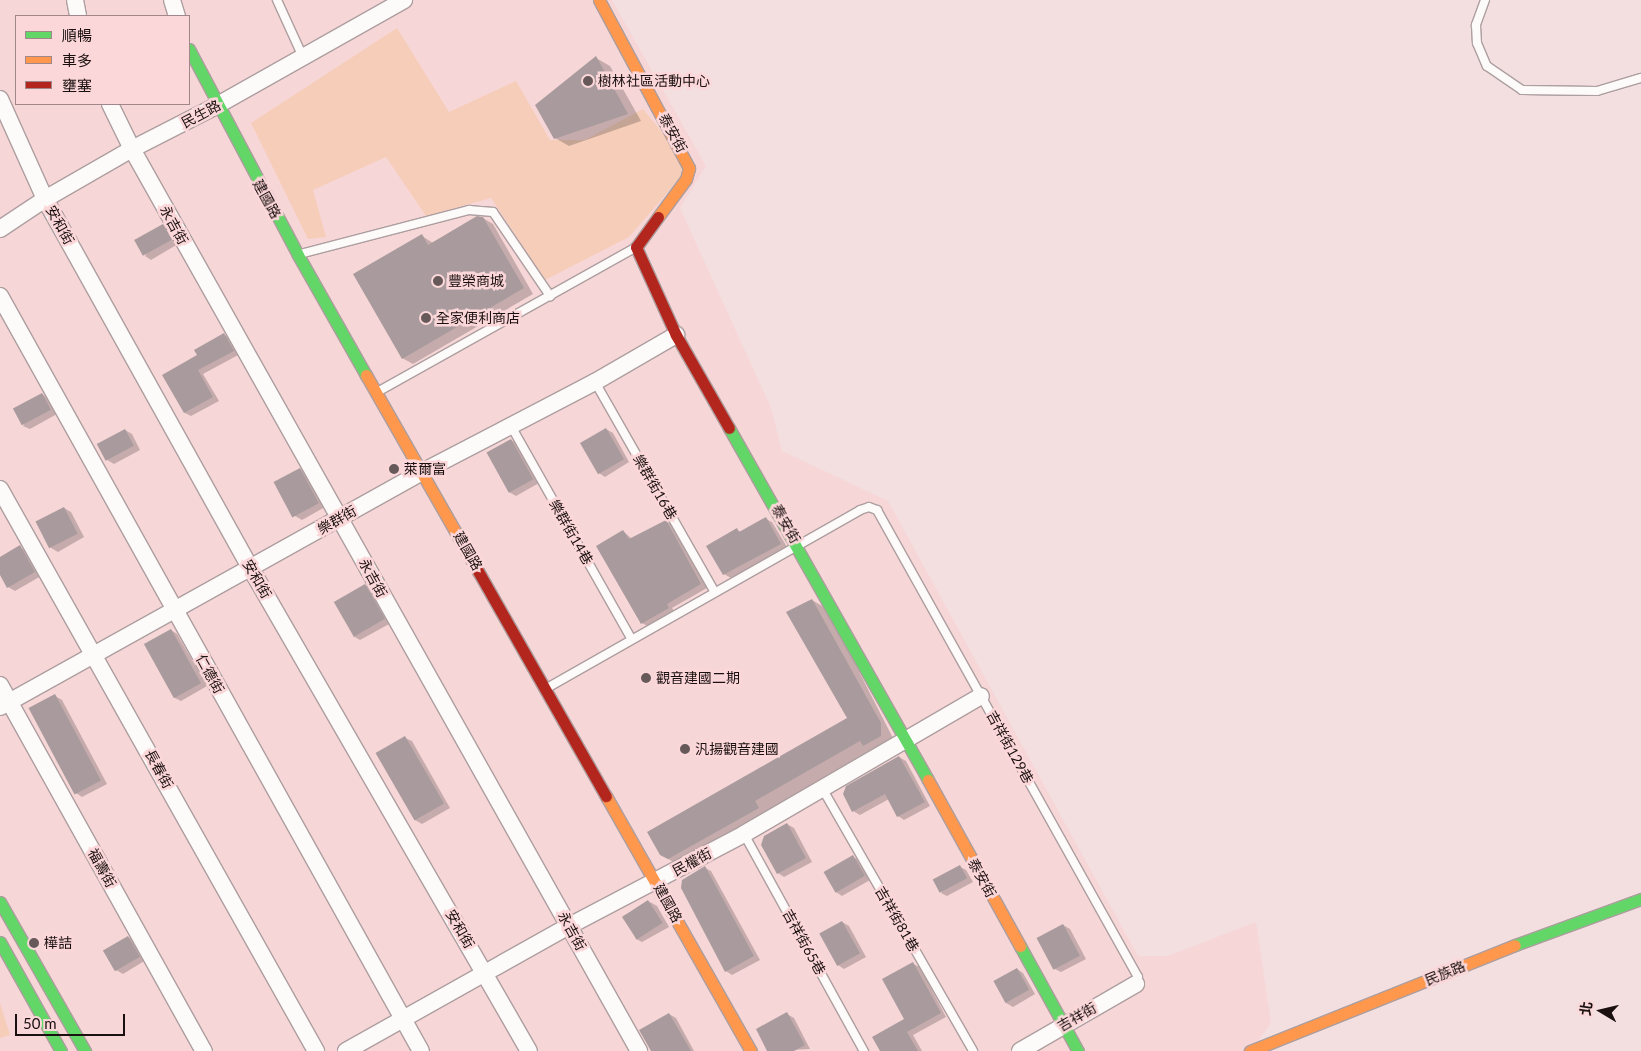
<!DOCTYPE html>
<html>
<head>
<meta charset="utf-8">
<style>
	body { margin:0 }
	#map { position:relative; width:1641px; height:1051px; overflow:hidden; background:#f3dfe0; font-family:Lato,"Noto Sans TC",sans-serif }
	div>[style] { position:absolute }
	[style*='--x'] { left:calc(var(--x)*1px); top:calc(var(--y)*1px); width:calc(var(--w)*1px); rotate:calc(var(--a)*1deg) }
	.built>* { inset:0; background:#f7d6d7 }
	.green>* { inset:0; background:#f6cdb9 }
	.shadow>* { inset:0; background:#0003 }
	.building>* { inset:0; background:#a99b9d; transform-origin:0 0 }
	.roads { filter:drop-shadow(1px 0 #ad9e9f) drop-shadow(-1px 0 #ad9e9f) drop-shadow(0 1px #ad9e9f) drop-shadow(0 -1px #ad9e9f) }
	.lane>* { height:8px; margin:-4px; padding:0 4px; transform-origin:4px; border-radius:4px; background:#fdfafa }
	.street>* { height:16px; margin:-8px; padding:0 8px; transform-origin:8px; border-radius:8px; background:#fdfafa }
	.fast>* { height:11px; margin:-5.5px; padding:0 5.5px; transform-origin:5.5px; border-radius:5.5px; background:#63d668 }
	.slow>* { height:11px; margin:-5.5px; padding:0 5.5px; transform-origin:5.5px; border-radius:5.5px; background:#ff974d }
	.jam>* { height:11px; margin:-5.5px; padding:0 5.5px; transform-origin:5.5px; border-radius:5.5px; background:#b3261e }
	.dots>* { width:14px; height:14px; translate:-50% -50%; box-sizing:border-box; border:2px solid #fbd7d9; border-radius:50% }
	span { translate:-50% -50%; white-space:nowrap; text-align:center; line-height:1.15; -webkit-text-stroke:5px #fbd7d9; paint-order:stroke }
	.poi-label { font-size:14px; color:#1b1010 }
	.left { translate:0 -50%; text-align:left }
	.street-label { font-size:14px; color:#1b1010 }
	.legend { position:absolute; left:15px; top:15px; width:175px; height:90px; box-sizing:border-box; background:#fbd7d9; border:1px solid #a18789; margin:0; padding:6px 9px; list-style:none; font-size:15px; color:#1b1010 }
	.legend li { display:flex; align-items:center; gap:10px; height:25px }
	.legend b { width:25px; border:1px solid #a18789 }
	.north { position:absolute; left:1576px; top:986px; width:50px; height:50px; -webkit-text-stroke:4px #fbd7d9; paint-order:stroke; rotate:279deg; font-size:14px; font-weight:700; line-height:20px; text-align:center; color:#1b1010 }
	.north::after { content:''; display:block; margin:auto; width:18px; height:22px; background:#1b1010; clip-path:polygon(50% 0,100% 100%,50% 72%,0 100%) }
	.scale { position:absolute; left:15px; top:1014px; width:110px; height:22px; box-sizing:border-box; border:2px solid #1b1010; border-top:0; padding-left:6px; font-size:15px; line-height:18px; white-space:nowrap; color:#1b1010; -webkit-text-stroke:4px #fbd7d9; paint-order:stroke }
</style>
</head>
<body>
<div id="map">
	<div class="built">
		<div style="clip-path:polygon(evenodd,0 0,612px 0,706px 166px,680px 208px,771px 408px,782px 451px,888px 501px,1138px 956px,1168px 956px,1256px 922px,1271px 1023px,1251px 1051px,0 1051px,0 0,16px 16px,189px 16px,189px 104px,16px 104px,16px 16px)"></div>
	</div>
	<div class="green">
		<div style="clip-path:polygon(397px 28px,449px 112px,516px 81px,550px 140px,585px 140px,643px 109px,683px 158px,681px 177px,629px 237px,545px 280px,491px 198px,426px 216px,386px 157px,313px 190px,326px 237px,308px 239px,251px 123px)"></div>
		<div style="clip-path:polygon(0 1003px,10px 1035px,0 1038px)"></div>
	</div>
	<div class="shadow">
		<div style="clip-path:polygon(596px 58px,610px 66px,641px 121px,569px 146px,555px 138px)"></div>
		<div style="clip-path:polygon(483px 218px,493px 224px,533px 294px,413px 364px,402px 358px,422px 236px,433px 243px)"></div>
		<div style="clip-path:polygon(163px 225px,169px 229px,178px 244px,151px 260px,145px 256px)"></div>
		<div style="clip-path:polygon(224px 335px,231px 338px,240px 354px,203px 374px,219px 401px,191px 416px,185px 413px,164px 376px,198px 356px)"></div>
		<div style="clip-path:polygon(42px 394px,48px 398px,57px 414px,30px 429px,23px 426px)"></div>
		<div style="clip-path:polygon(606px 429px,613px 433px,629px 462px,605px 477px,599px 473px)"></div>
		<div style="clip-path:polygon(125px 430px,132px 434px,140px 450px,114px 464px,107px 460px)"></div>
		<div style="clip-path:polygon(511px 440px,518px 444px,539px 483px,516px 496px,509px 492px)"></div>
		<div style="clip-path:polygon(300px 469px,306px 473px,325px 507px,302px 520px,295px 516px,276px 483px)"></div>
		<div style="clip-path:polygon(64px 508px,71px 512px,84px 537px,58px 552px,51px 548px)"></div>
		<div style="clip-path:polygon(766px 519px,772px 522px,787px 547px,731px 578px,724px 574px,737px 530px,741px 532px)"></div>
		<div style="clip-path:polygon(666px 521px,672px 525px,707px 588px,672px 608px,675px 612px,649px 627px,642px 623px,597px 547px,623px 531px,632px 539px)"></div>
		<div style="clip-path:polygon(20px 547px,26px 551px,41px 576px,15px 591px,8px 587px,0 573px,0 558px)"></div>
		<div style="clip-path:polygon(365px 585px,371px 589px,391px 623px,360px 640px,353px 636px)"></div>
		<div style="clip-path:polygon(812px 600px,827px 609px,896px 744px,677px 864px,661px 855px,849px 719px)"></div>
		<div style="clip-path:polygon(171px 630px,177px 634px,207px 686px,181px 701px,175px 698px)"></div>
		<div style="clip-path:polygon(55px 696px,62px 700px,107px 784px,82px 797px,76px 793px)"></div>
		<div style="clip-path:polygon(405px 738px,412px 741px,450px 808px,422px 824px,415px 820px)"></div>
		<div style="clip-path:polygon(899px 757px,906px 761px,930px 806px,904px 820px,898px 816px,889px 799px,860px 815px,853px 811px)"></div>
		<div style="clip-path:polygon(787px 824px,794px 828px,812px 862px,784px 877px,778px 873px)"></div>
		<div style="clip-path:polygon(853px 857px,859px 860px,870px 880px,842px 896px,836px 892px)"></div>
		<div style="clip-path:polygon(960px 867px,966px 870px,973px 882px,947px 896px,941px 893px)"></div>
		<div style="clip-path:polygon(705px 868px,711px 871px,760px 960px,732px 975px,726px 971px,682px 888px)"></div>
		<div style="clip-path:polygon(650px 902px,657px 906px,669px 927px,642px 942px,636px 939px,623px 916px)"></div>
		<div style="clip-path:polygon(842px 922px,849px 926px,866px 957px,844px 969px,838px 965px)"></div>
		<div style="clip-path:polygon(1063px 925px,1070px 929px,1086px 959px,1061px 972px,1055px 969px)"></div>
		<div style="clip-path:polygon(128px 937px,135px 941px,146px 960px,123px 974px,116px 970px)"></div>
		<div style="clip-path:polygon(913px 964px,920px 967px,946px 1017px,913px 1035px,922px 1051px,881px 1051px,906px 1019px)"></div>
		<div style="clip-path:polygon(1017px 969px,1023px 973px,1035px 994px,1013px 1007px,1006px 1003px)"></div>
		<div style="clip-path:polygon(669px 1014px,676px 1018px,694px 1051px,652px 1051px)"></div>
		<div style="clip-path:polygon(787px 1014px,794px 1018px,810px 1049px,769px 1051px)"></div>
	</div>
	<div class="building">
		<div style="clip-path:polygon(596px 56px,628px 114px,554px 139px,535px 105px)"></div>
		<div style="clip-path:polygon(477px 216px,483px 217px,524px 288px,402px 359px,353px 274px,422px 234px,428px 245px)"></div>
		<div style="left:163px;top:224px;width:18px;height:33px;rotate:61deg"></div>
		<div style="clip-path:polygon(224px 333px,234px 351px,198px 370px,213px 397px,184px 413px,162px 375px,197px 355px,194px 350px)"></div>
		<div style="left:42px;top:393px;width:19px;height:33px;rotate:62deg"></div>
		<div style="left:606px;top:428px;width:36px;height:30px;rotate:60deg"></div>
		<div style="left:125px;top:429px;width:19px;height:32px;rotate:62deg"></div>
		<div style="left:511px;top:439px;width:46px;height:28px;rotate:61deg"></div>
		<div style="left:300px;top:468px;width:40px;height:30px;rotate:62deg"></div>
		<div style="left:64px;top:507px;width:30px;height:32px;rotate:63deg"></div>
		<div style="clip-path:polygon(766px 517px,781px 544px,723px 575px,706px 546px,737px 528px,739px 532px)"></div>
		<div style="clip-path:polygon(666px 520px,701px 584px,667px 604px,669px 608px,641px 624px,596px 546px,623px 530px,629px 539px)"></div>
		<div style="clip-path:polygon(20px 545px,35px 572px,7px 588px,0 575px,0 557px)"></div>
		<div style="left:365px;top:584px;width:40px;height:36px;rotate:60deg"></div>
		<div style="clip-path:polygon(812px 599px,881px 723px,881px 736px,863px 746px,860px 741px,755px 801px,759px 808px,668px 859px,660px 855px,647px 832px,847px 718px,786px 612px)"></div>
		<div style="left:171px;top:629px;width:62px;height:31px;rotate:61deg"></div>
		<div style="left:55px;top:694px;width:98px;height:30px;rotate:62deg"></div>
		<div style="left:405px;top:736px;width:78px;height:34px;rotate:60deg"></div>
		<div style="clip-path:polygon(899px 756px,925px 802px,897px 817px,885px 794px,852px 812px,843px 794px,846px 786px)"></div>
		<div style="clip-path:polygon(787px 823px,806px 858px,777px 874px,761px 845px,764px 836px)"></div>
		<div style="left:853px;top:855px;width:24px;height:34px;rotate:60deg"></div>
		<div style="left:960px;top:865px;width:15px;height:31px;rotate:62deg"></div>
		<div style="clip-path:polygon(705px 866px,754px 956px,725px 972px,681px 888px,682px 880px)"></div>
		<div style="left:648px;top:900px;width:27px;height:31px;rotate:57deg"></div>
		<div style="left:842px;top:921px;width:37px;height:26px;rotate:61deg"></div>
		<div style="left:1063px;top:924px;width:36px;height:30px;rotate:62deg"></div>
		<div style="left:128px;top:936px;width:24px;height:29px;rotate:60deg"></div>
		<div style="clip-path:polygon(913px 962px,941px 1013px,907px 1032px,918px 1051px,880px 1051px,872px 1037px,904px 1019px,882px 979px)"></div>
		<div style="left:1017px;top:968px;width:25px;height:27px;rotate:61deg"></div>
		<div style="clip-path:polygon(787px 1012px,805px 1045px,794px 1051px,767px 1051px,756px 1029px)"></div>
		<div style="clip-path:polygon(669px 1013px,691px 1051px,651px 1051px,639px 1030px)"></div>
	</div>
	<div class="roads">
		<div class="lane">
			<div style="--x:277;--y:0;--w:63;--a:65.5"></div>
			<div style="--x:1485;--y:0;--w:27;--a:110"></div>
			<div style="--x:1476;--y:25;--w:18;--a:87"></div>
			<div style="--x:1477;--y:43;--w:25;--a:67"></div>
			<div style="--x:1487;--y:66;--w:42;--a:34.4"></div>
			<div style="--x:1522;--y:90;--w:75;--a:0.8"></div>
			<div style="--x:1597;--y:91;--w:46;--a:-16.5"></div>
			<div style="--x:300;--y:254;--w:175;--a:-14.6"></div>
			<div style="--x:469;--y:210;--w:24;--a:5"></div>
			<div style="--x:493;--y:212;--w:102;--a:55.8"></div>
			<div style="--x:595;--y:382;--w:242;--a:60.3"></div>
			<div style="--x:379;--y:391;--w:293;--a:-29.2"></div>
			<div style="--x:511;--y:426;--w:244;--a:60.5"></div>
			<div style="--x:547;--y:688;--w:360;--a:-29.6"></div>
			<div style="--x:860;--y:510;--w:9;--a:-18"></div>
			<div style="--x:869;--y:507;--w:9;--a:21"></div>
			<div style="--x:877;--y:510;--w:535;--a:60.8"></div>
			<div style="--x:1138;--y:977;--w:7;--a:106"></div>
			<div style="--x:822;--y:788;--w:303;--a:60.1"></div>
			<div style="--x:744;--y:834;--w:248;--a:61.1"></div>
		</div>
		<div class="street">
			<div style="--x:75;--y:0;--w:16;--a:79"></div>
			<div style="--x:172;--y:0;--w:17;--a:73"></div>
			<div style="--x:0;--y:99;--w:110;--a:65.8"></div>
			<div style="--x:45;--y:199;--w:423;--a:60.9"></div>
			<div style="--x:251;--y:569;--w:556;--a:60.03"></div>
			<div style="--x:110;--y:104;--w:50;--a:63.9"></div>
			<div style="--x:132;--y:149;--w:1035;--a:60.66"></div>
			<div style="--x:0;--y:229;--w:54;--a:-33.7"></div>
			<div style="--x:45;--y:199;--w:100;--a:-29.9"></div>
			<div style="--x:132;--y:149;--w:94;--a:-27.1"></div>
			<div style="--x:216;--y:106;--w:216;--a:-29.4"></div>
			<div style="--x:0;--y:296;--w:864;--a:60.86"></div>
			<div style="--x:0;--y:489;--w:645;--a:60.65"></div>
			<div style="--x:0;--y:685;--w:419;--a:60.9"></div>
			<div style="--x:0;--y:707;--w:483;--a:-29.1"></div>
			<div style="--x:422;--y:472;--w:195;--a:-27.5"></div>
			<div style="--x:595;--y:382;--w:94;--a:-30.1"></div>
			<div style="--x:346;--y:1051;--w:256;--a:-29.3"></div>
			<div style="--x:569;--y:926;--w:198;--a:-27.7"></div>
			<div style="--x:744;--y:834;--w:274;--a:-30.2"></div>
			<div style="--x:1020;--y:1051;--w:134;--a:-30"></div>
		</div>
		<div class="fast">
			<div style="--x:189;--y:49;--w:233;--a:62.1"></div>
			<div style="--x:298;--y:255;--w:138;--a:60.5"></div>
			<div style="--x:729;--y:428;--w:404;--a:60.5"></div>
			<div style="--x:0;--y:902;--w:172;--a:60.3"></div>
			<div style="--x:0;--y:942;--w:125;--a:60.8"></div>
			<div style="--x:1515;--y:945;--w:134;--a:-20.1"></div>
			<div style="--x:1020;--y:946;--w:120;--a:61.1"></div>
		</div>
		<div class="slow">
			<div style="--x:599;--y:0;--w:191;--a:61.8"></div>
			<div style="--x:689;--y:168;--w:11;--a:105"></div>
			<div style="--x:686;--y:179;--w:47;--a:126.4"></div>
			<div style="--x:366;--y:375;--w:226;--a:60.3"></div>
			<div style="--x:928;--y:780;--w:190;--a:61"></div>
			<div style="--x:606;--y:796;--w:293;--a:60.4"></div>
			<div style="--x:1250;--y:1051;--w:285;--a:-21.8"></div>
		</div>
		<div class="jam">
			<div style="--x:658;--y:217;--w:37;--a:126"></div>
			<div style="--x:636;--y:247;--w:97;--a:65.6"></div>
			<div style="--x:676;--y:335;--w:107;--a:60.3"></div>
			<div style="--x:478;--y:571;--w:259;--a:60.4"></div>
		</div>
	</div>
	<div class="dots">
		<div style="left:588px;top:81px;background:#675859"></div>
		<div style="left:438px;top:281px;background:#675859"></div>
		<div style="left:426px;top:318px;background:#675859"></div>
		<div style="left:394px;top:469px;background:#675859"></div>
		<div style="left:646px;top:678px;background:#675859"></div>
		<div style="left:685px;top:749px;background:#675859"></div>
		<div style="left:34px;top:943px;background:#675859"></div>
	</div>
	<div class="poi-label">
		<span class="left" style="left:598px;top:81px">樹林社區活動中心</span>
		<span class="left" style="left:448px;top:281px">豐榮商城</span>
		<span class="left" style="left:436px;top:318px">全家便利商店</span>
		<span class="left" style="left:404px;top:469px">萊爾富</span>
		<span class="left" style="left:656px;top:678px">觀音建國二期</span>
		<span class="left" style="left:695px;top:749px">汎揚觀音建國</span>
		<span class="left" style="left:44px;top:943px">樺詰</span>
	</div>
	<div class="street-label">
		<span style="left:201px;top:114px;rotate:-28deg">民生路</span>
		<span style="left:673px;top:133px;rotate:61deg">泰安街</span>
		<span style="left:267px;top:199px;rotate:61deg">建國路</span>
		<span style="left:60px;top:225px;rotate:61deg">安和街</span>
		<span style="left:174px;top:225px;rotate:61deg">永吉街</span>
		<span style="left:655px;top:487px;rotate:60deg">樂群街16巷</span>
		<span style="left:337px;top:520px;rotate:-30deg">樂群街</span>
		<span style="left:786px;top:524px;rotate:60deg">泰安街</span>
		<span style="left:571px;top:532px;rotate:60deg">樂群街14巷</span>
		<span style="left:468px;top:551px;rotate:60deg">建國路</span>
		<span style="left:373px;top:578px;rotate:61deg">永吉街</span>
		<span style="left:257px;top:579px;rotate:60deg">安和街</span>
		<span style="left:210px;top:674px;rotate:61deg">仁德街</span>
		<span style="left:1010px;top:747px;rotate:61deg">吉祥街129巷</span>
		<span style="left:159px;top:769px;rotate:61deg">長春街</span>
		<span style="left:692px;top:862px;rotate:-28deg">民權街</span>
		<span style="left:102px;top:868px;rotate:61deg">福壽街</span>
		<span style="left:982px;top:878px;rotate:61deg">泰安街</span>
		<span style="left:668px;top:903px;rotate:61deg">建國路</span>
		<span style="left:897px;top:919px;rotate:60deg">吉祥街81巷</span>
		<span style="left:460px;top:929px;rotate:60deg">安和街</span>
		<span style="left:572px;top:931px;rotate:61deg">永吉街</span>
		<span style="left:804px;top:942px;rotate:61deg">吉祥街65巷</span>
		<span style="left:1445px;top:973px;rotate:-22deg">民族路</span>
		<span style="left:1077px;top:1017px;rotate:-30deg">吉祥街</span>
	</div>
	<ul class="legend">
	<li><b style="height:6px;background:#63d668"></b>順暢</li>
	<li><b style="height:6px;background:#ff974d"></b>車多</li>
	<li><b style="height:6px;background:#b3261e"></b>壅塞</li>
	</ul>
	<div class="north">北</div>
	<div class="scale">50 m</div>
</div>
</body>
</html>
